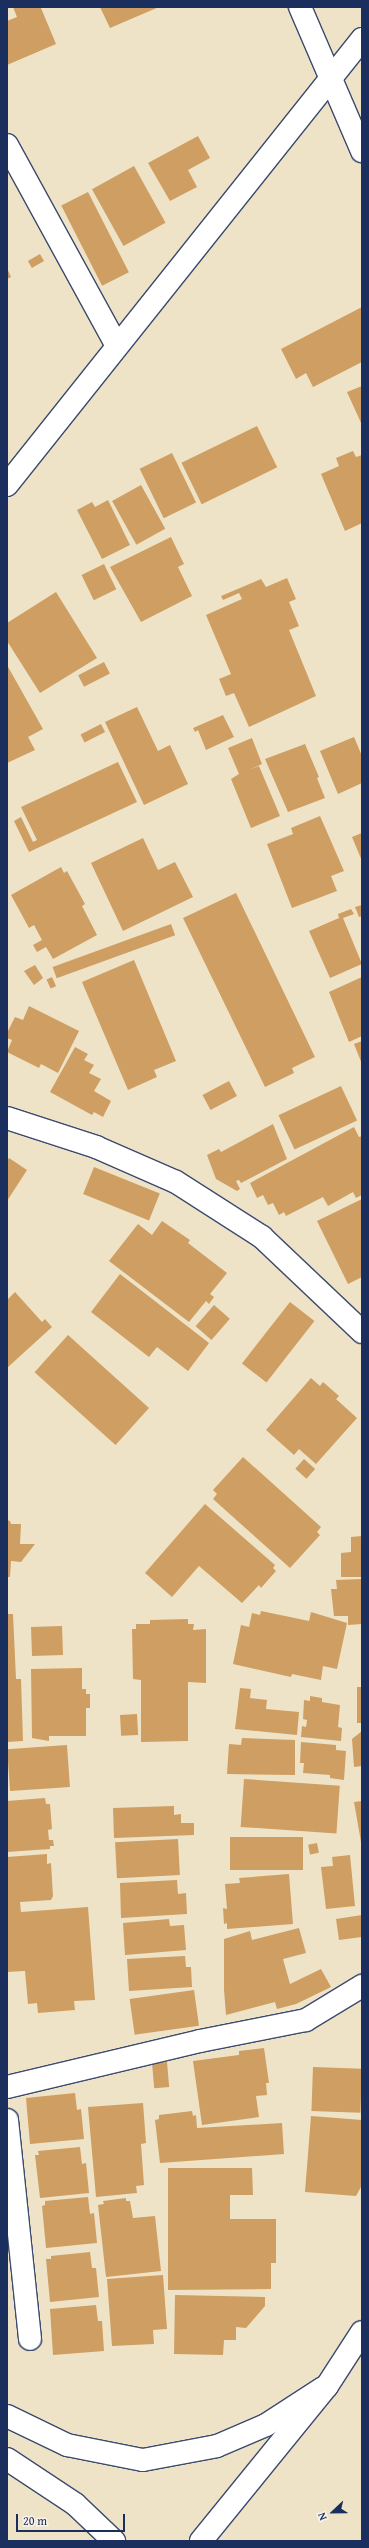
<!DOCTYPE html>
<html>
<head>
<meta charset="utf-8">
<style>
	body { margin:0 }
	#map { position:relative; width:369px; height:2548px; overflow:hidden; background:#eee3c6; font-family:"Gentium Book Plus",serif }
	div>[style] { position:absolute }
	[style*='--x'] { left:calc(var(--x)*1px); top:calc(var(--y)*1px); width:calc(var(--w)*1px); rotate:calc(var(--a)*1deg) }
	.building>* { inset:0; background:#ce9e62; transform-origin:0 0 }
	.roads { filter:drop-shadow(1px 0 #3b4a6e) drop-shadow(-1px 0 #3b4a6e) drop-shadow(0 1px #3b4a6e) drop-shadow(0 -1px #3b4a6e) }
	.minor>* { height:22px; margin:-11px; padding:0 11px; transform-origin:11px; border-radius:11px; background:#fff }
	.tertiary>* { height:22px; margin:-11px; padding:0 11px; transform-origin:11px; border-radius:11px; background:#fff }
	span { translate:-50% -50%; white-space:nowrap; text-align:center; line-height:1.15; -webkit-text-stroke:3px #f7f3e8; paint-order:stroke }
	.frame { position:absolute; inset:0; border:8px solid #1b2f5e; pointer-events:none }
	.north { position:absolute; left:313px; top:2492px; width:40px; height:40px; -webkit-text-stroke:3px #f7f3e8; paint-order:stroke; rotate:248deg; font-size:11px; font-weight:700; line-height:16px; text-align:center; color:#1b2f5e }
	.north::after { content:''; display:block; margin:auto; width:14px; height:18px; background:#1b2f5e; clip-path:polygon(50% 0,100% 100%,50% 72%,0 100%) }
	.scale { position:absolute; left:16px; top:2514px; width:109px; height:18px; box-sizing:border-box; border:2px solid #1b2f5e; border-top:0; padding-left:5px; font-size:12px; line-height:14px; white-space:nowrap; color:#1b2f5e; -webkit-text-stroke:3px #f7f3e8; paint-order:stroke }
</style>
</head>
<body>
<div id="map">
	<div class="building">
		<div style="clip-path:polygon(13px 7px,44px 7px,41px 8px,56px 44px,7px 65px,7px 21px,17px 17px)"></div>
		<div style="clip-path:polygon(100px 7px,159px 7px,110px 28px)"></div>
		<div style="clip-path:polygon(198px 136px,210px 158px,188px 170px,197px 187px,170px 201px,148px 163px)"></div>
		<div style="left:134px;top:166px;width:65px;height:48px;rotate:61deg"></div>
		<div style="left:88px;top:192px;width:90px;height:30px;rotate:63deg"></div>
		<div style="left:40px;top:254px;width:8px;height:14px;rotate:60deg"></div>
		<div style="clip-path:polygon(7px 268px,11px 277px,7px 279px)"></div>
		<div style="clip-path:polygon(362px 307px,362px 362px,313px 387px,306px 373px,296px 379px,281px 349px)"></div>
		<div style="clip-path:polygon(362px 386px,362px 425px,347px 392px)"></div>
		<div style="left:257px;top:426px;width:46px;height:84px;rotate:64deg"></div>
		<div style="clip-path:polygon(353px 451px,356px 457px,362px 455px,362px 523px,345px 531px,321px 474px,339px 466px,336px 458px)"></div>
		<div style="left:172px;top:453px;width:55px;height:36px;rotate:64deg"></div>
		<div style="left:141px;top:485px;width:50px;height:33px;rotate:61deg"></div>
		<div style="clip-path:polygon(108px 500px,130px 545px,102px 559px,77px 510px,92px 502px,95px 507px)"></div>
		<div style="clip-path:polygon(171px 537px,184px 564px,178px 567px,192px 596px,141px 622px,110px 567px)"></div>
		<div style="left:104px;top:564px;width:28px;height:25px;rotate:64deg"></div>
		<div style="clip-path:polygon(287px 578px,296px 599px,289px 602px,299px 626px,289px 630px,316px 696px,249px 727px,234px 693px,226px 696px,219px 679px,231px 674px,206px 615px,242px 599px,239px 593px,223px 600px,221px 596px,261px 579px,266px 587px)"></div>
		<div style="clip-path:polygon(56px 592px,97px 658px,40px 693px,7px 641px,7px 623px)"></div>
		<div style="left:104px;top:662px;width:13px;height:29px;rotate:63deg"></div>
		<div style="clip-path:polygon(7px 665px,43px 729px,28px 737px,35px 750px,7px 763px)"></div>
		<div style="clip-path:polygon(137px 707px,158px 751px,170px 745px,188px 784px,144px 805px,105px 722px)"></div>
		<div style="clip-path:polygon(223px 715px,234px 737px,206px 750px,198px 730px,195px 732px,193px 728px)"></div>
		<div style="left:101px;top:724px;width:9px;height:23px;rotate:63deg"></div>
		<div style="clip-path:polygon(354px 737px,362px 756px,362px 783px,338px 794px,320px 751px)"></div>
		<div style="clip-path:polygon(252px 738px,262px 764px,249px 770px,259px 766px,280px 816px,251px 828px,231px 779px,239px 774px,228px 748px)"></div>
		<div style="clip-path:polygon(305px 744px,319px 777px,317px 778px,325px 798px,288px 812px,265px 759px)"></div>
		<div style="clip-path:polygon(118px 762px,137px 802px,29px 852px,14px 821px,21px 817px,33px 842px,37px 840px,21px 807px)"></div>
		<div style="clip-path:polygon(320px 816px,344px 871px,331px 876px,337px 891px,292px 908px,267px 844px,293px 834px,291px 828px)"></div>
		<div style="clip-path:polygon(362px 833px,362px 861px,352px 837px)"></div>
		<div style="clip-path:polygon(143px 838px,158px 870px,175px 862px,193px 897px,123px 931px,91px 863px)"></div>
		<div style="clip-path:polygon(61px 867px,64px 873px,67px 871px,85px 904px,82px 906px,97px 935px,53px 959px,46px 947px,37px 952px,33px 945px,42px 940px,34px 925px,29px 928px,11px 895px)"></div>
		<div style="clip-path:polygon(236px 893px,315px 1057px,292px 1068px,294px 1073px,265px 1087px,183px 918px)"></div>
		<div style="clip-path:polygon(362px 905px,362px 916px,359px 917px,355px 907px)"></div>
		<div style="clip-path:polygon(351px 909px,354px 914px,343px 918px,362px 964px,330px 978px,309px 931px,339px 918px,338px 914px)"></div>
		<div style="left:171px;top:924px;width:12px;height:126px;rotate:70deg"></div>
		<div style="clip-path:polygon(134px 960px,176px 1061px,154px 1070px,157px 1077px,128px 1090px,82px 982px)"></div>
		<div style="clip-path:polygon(35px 965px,43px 978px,34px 985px,24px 971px)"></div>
		<div style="left:52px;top:977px;width:10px;height:6px;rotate:66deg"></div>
		<div style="clip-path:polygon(362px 977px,362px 1036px,349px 1042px,329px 992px)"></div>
		<div style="clip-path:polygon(29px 1006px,79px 1031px,58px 1073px,41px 1064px,39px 1068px,7px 1052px,12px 1040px,7px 1038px,7px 1033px,15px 1017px,23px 1020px)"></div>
		<div style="clip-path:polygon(362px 1041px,362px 1064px,354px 1044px)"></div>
		<div style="clip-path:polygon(75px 1047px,88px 1054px,84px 1060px,94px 1065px,89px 1073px,101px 1079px,94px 1091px,111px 1101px,103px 1117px,94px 1112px,92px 1115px,50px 1092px)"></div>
		<div style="left:229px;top:1081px;width:17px;height:30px;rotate:62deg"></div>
		<div style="left:341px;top:1086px;width:38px;height:69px;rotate:65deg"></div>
		<div style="clip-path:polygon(273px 1124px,287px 1159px,241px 1183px,239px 1180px,236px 1181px,240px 1189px,237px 1191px,216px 1179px,207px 1155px,219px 1149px,221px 1152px)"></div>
		<div style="clip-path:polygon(354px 1127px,359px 1137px,362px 1136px,362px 1195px,356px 1198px,353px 1192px,328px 1206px,323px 1197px,286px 1216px,284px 1212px,279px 1215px,273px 1203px,268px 1205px,263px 1195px,257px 1198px,250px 1183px)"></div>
		<div style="clip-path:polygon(9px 1158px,27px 1170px,7px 1201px,7px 1161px)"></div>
		<div style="left:94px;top:1167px;width:71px;height:29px;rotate:22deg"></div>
		<div style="clip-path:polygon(362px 1199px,362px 1277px,348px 1284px,317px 1221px)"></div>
		<div style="clip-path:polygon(162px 1221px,190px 1240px,188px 1243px,227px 1273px,210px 1294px,214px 1297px,209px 1304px,206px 1301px,189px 1322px,109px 1261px,138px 1224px,152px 1235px)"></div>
		<div style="clip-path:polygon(120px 1274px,209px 1343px,188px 1371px,157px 1347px,149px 1357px,91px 1312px)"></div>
		<div style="clip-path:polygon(15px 1292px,42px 1322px,45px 1319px,52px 1327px,7px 1368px,7px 1300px)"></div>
		<div style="left:290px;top:1302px;width:31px;height:78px;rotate:38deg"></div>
		<div style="left:214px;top:1305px;width:21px;height:28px;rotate:41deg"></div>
		<div style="left:68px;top:1335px;width:109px;height:50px;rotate:42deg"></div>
		<div style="clip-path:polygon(311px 1378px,320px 1386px,323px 1382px,339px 1396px,336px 1399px,357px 1418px,316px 1464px,299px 1449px,294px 1455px,266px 1430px)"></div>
		<div style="clip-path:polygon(243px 1457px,321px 1527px,317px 1532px,320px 1535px,290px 1568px,213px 1499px,217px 1494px,213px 1490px)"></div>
		<div style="left:304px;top:1459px;width:15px;height:13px;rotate:42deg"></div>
		<div style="clip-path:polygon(205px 1504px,275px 1565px,273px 1568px,276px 1571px,261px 1588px,259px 1585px,242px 1603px,199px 1566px,172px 1597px,145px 1573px)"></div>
		<div style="clip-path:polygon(7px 1520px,10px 1521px,11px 1524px,21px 1524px,20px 1544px,35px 1544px,21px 1562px,11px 1561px,10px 1577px,7px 1577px)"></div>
		<div style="clip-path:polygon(362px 1536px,362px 1577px,341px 1577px,341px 1553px,351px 1552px,351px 1537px)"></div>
		<div style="clip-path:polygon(362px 1579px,362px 1624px,348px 1625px,348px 1616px,334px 1616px,331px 1589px,337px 1589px,336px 1580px)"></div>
		<div style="clip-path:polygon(261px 1611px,309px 1621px,311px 1612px,347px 1623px,337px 1669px,323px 1666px,321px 1680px,292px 1674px,291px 1677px,233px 1664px,241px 1625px,249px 1627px,252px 1613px,260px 1615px)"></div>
		<div style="clip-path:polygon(7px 1614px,13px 1614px,16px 1679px,21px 1679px,23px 1741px,7px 1742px)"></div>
		<div style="clip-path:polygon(188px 1619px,188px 1624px,194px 1624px,193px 1630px,206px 1629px,206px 1683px,188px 1682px,188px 1741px,141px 1742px,141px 1680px,133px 1679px,132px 1629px,136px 1629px,136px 1624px,150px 1624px,150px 1620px)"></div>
		<div style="left:62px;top:1626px;width:29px;height:31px;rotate:88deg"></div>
		<div style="clip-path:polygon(82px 1668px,82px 1689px,86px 1689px,86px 1694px,90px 1694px,90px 1708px,86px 1708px,86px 1736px,49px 1736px,49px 1741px,32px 1738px,31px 1669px)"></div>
		<div style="left:357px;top:1687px;width:5px;height:36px"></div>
		<div style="clip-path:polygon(240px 1688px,251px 1689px,250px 1698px,267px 1700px,266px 1709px,299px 1712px,297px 1735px,235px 1729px)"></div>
		<div style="clip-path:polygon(310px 1696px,322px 1698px,322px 1702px,340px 1705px,338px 1727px,342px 1728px,341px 1741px,301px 1737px,302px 1726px,306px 1727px,307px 1720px,303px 1719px,304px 1700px,310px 1701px)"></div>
		<div style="left:137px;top:1714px;width:21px;height:17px;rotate:87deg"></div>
		<div style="clip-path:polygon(362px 1731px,362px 1766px,354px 1767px,352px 1739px)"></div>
		<div style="clip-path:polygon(242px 1738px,295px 1740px,295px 1775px,227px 1774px,229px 1744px,241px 1745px)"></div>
		<div style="clip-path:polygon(301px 1742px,336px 1745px,336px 1750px,346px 1751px,344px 1780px,330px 1778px,330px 1775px,303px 1773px,304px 1763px,300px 1763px)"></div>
		<div style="left:67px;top:1745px;width:42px;height:60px;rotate:86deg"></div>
		<div style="left:244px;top:1779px;width:96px;height:48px;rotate:4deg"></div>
		<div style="clip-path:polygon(45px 1798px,46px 1804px,50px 1804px,52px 1829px,48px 1830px,49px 1840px,53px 1840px,54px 1846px,50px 1846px,50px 1849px,7px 1852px,7px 1801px)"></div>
		<div style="clip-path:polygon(362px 1801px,362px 1842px,361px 1842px,354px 1802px)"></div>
		<div style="clip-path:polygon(174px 1806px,174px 1815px,181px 1814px,181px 1823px,194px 1823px,194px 1835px,114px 1838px,113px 1808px)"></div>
		<div style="left:303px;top:1837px;width:33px;height:73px;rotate:90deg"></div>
		<div style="left:178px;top:1839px;width:36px;height:63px;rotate:87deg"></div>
		<div style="left:317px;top:1843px;width:10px;height:9px;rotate:79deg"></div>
		<div style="clip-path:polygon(47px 1854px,47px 1864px,51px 1863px,53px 1896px,51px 1900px,20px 1902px,21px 1912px,88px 1907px,95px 2000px,74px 2001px,75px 2010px,38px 2013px,37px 2003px,28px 2004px,25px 1971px,7px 1972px,7px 1857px)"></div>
		<div style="clip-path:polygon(350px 1855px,355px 1906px,326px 1909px,321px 1867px,333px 1866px,332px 1857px)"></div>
		<div style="clip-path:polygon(289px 1874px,293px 1924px,227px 1929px,227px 1923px,224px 1924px,223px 1908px,227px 1909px,225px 1884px,240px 1883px,239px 1878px)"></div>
		<div style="clip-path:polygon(177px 1880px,178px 1894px,186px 1893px,187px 1914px,121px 1918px,120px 1883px)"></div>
		<div style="clip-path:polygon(362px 1915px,362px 1937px,339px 1940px,336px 1919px)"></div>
		<div style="clip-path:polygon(169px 1919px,170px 1926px,184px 1925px,186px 1950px,125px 1955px,123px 1923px)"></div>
		<div style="clip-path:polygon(299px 1928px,306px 1953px,283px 1959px,290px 1984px,321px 1969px,331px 1987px,296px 2004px,277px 2009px,275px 2002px,226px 2015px,224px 1990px,224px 1939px,250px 1931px,252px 1940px)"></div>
		<div style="clip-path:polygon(185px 1956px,186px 1967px,191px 1967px,192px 1987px,129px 1991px,127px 1959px)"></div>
		<div style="left:194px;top:1990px;width:36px;height:65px;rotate:82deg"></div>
		<div style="clip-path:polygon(264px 2048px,269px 2083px,266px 2083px,267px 2095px,256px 2096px,259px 2117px,202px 2125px,193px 2061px,239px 2055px,239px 2051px)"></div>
		<div style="left:167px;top:2062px;width:25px;height:15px;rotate:85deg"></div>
		<div style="left:313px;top:2067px;width:49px;height:44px;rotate:2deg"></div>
		<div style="clip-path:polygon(75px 2093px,77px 2110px,81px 2109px,84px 2139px,30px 2144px,26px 2098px)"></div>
		<div style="clip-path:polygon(143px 2103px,146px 2143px,141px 2144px,144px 2185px,136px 2186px,137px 2193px,96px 2197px,88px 2107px)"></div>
		<div style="clip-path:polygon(192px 2111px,193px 2116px,196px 2115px,197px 2128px,282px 2123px,284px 2154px,160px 2163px,155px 2120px,159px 2119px,159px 2115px)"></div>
		<div style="clip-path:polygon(311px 2116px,362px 2120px,362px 2185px,356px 2196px,305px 2192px)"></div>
		<div style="clip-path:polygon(80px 2147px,82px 2164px,86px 2163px,89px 2193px,40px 2198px,35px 2155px,39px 2155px,38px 2151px)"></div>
		<div style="clip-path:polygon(168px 2168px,252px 2168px,253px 2195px,230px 2195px,230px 2219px,276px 2219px,276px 2263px,271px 2263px,271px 2289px,168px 2290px)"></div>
		<div style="clip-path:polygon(88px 2197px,90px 2214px,94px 2213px,97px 2243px,46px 2248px,42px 2206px,45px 2205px,45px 2201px)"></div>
		<div style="clip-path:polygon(126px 2198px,126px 2201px,130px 2201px,133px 2218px,155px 2216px,161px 2271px,106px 2277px,98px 2205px,104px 2204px,103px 2201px)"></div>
		<div style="clip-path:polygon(90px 2252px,92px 2268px,96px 2268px,99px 2297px,50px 2302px,46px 2259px,51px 2259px,51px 2256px)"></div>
		<div style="clip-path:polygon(163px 2275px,167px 2329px,153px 2330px,154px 2344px,112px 2346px,107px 2279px)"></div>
		<div style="clip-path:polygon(175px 2295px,265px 2297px,265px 2306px,246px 2328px,236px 2327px,236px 2340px,224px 2340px,223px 2355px,174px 2354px)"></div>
		<div style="clip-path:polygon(96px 2305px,98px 2321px,102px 2321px,104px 2351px,53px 2355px,50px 2309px)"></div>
	</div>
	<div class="roads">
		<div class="minor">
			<div style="--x:300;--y:7;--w:157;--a:66.7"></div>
			<div style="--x:7;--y:145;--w:229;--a:61.3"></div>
			<div style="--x:7;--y:1118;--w:94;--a:18"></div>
			<div style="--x:96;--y:1147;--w:87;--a:23.6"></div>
			<div style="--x:176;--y:1182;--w:102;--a:32.6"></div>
			<div style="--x:262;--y:1237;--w:138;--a:43.5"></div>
			<div style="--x:7;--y:2087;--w:198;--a:-13.4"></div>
			<div style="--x:200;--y:2041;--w:108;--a:-11.2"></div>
			<div style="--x:306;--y:2020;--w:66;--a:-31.3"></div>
			<div style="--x:7;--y:2120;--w:220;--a:84"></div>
			<div style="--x:7;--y:2416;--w:67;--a:25.8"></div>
			<div style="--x:67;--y:2445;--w:77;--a:11.2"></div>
			<div style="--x:143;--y:2460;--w:75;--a:-10.7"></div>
			<div style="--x:217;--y:2446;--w:53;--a:-23.2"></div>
			<div style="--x:266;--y:2425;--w:68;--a:-33"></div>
		</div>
		<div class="tertiary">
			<div style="--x:7;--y:485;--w:570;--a:-51.48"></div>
			<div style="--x:7;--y:2459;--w:82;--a:33.5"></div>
			<div style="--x:75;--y:2504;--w:54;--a:43.5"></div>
			<div style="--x:201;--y:2541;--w:200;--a:-50.9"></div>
			<div style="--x:327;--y:2386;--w:64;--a:-57.1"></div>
		</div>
	</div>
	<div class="frame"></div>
	<div class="north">N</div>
	<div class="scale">20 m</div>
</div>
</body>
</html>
